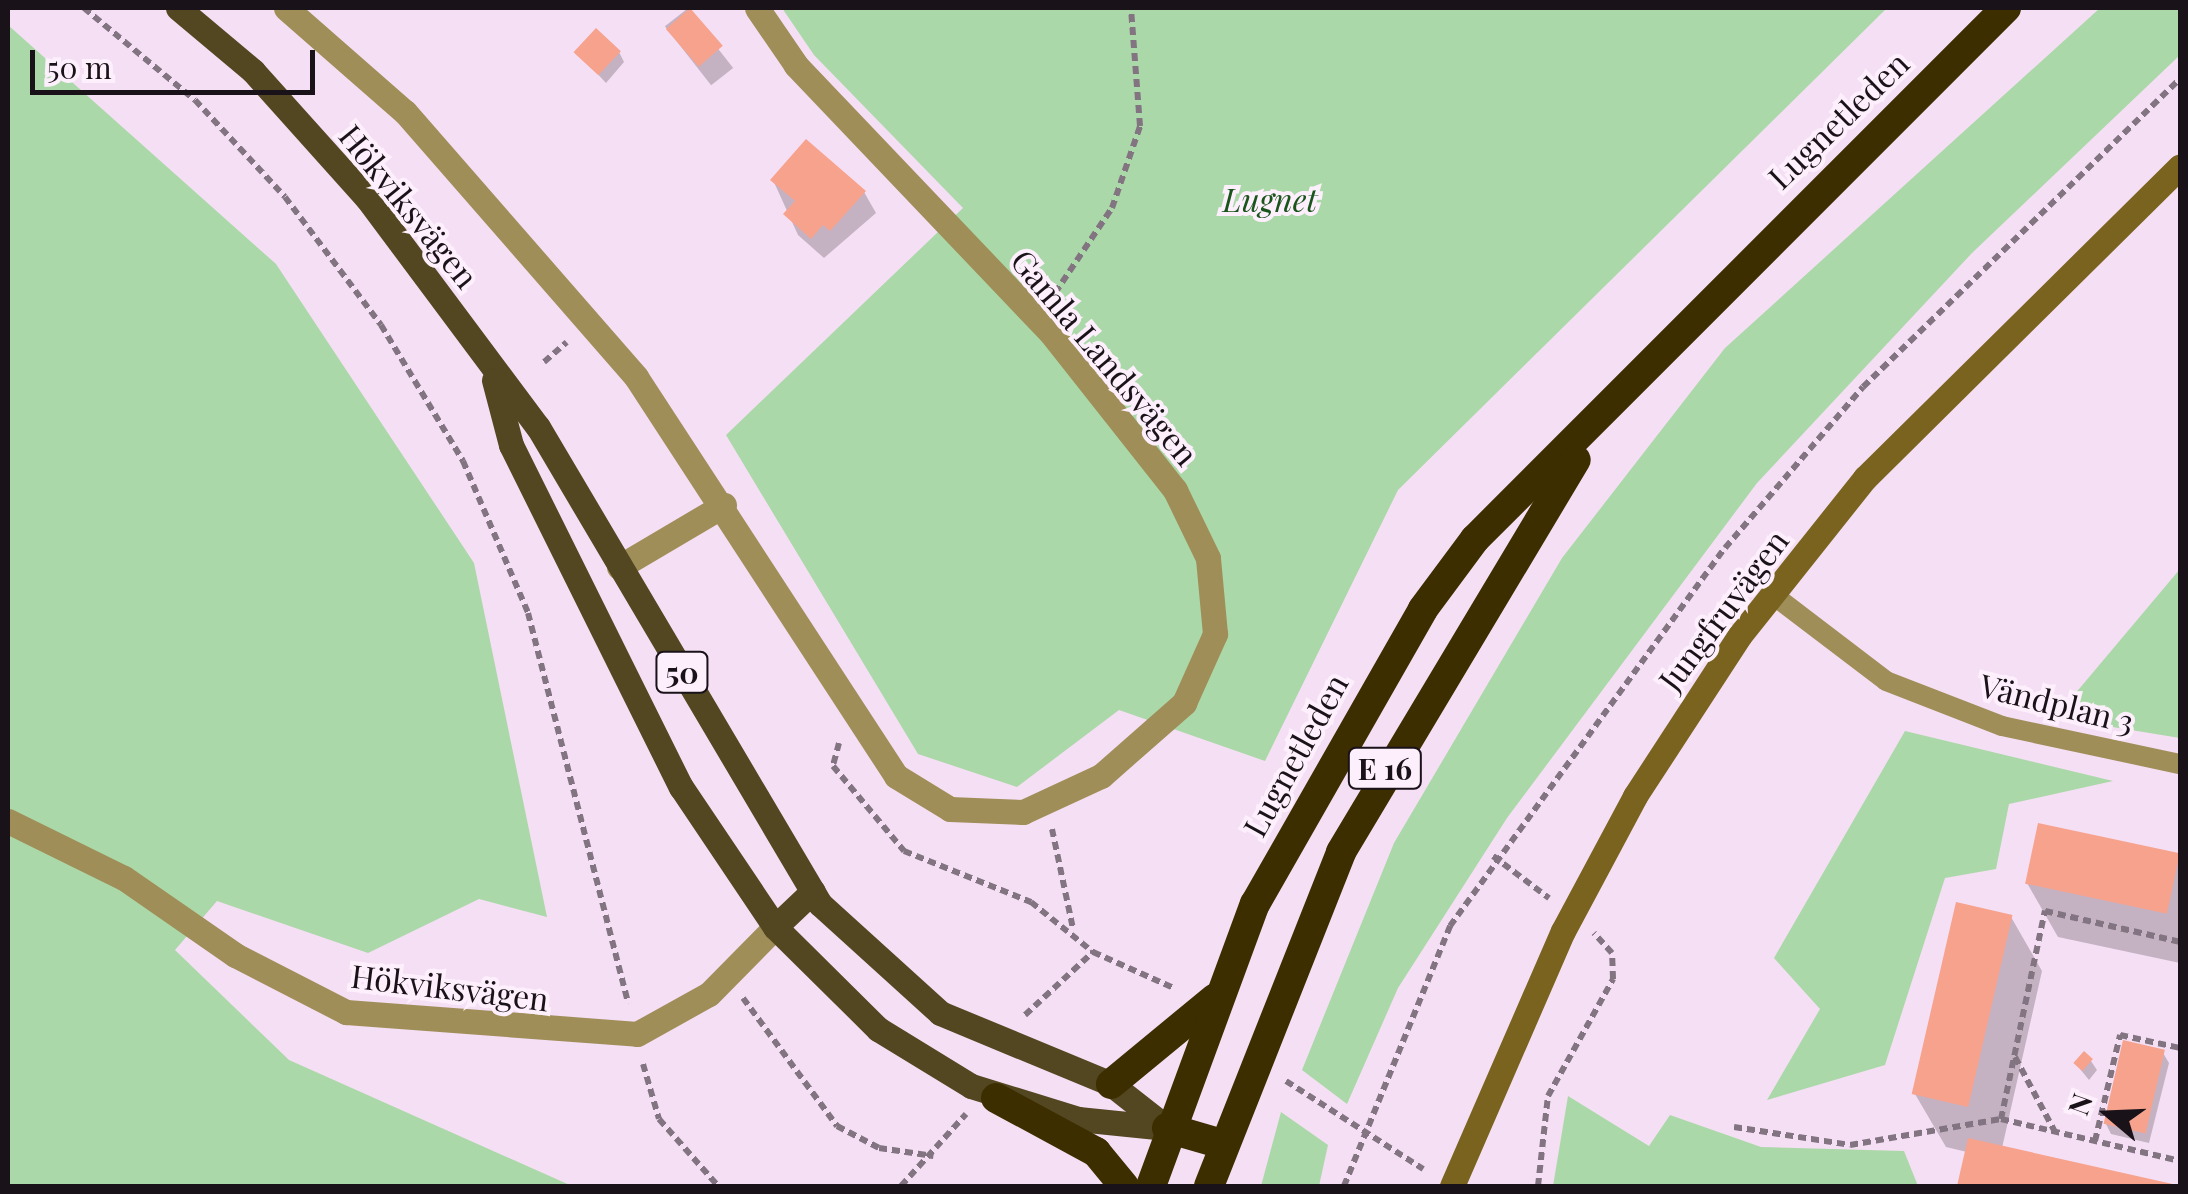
<!DOCTYPE html>
<html>
<head>
<meta charset="utf-8">
<style>
	body { margin:0 }
	#map { position:relative; width:2188px; height:1194px; overflow:hidden; background:#f5dff4; font-family:"Playfair Display",serif }
	div>[style] { position:absolute }
	[style*='--x'] { left:calc(var(--x)*1px); top:calc(var(--y)*1px); width:calc(var(--w)*1px); rotate:calc(var(--a)*1deg) }
	.green>* { inset:0; background:#abd8a8 }
	.shadow>* { inset:0; background:#0003; transform-origin:0 0 }
	.building>* { inset:0; background:#f6a28d; transform-origin:0 0 }
	.path>* { height:6px; margin-top:-3px; transform-origin:0; background:repeating-linear-gradient(90deg,#827481 0 8px,transparent 0 13px) }
	.lane>* { height:20px; margin:-10px; padding:0 10px; transform-origin:10px; border-radius:10px; background:#a08e59 }
	.street>* { height:25px; margin:-12.5px; padding:0 12.5px; transform-origin:12.5px; border-radius:12.5px; background:#a08e59 }
	.secondary>* { height:25px; margin:-12.5px; padding:0 12.5px; transform-origin:12.5px; border-radius:12.5px; background:#79631e }
	.primary>* { height:25px; margin:-12.5px; padding:0 12.5px; transform-origin:12.5px; border-radius:12.5px; background:#534722 }
	.highway>* { height:30px; margin:-15px; padding:0 15px; transform-origin:15px; border-radius:15px; background:#3d2e00 }
	span { translate:-50% -50%; white-space:nowrap; text-align:center; line-height:1.15; -webkit-text-stroke:8px #fdf0fc; paint-order:stroke }
	.shield-label span { padding:2px 8px; background:#fdf0fc; border:2px solid; border-radius:8px; -webkit-text-stroke-width:0 }
	.shield-label { font-size:30px; color:#1a1219; font-weight:700 }
	.street-label { font-size:32px; color:#1a1219 }
	.park-label { font-size:32px; color:#19541a; font-style:italic }
	.frame { position:absolute; inset:0; border:10px solid #1a1219; pointer-events:none }
	.north { position:absolute; left:2058px; top:1064px; width:100px; height:100px; -webkit-text-stroke:8px #fdf0fc; paint-order:stroke; rotate:289deg; font-size:28px; font-weight:700; line-height:40px; text-align:center; color:#1a1219 }
	.north::after { content:''; display:block; margin:auto; width:35px; height:45px; background:#1a1219; clip-path:polygon(50% 0,100% 100%,50% 72%,0 100%) }
	.scale { position:absolute; left:30px; top:50px; width:285px; height:45px; box-sizing:border-box; border:5px solid #1a1219; border-top:0; padding-left:12px; font-size:30px; line-height:35px; white-space:nowrap; color:#1a1219; -webkit-text-stroke:8px #fdf0fc; paint-order:stroke }
</style>
</head>
<body>
<div id="map">
	<div class="green">
		<div style="clip-path:polygon(782px 8px,1887px 8px,1398px 490px,1265px 761px,1119px 710px,1017px 787px,918px 754px,726px 435px,963px 208px,814px 55px)"></div>
		<div style="clip-path:polygon(2100px 8px,2180px 8px,2180px 55px,1972px 253px,1757px 483px,1507px 818px,1398px 988px,1347px 1104px,1302px 1070px,1394px 843px,1562px 558px,1725px 348px)"></div>
		<div style="clip-path:polygon(8px 25px,276px 264px,474px 563px,547px 917px,479px 899px,368px 953px,217px 901px,175px 950px,289px 1060px,572px 1186px,8px 1186px)"></div>
		<div style="clip-path:polygon(2180px 569px,2180px 738px,2076px 721px,2074px 695px)"></div>
		<div style="clip-path:polygon(1905px 731px,2113px 781px,2009px 804px,1996px 869px,1945px 878px,1885px 1065px,1767px 1100px,1820px 1009px,1774px 958px)"></div>
		<div style="clip-path:polygon(1568px 1096px,1649px 1146px,1670px 1115px,1761px 1147px,1904px 1151px,1918px 1186px,1553px 1186px)"></div>
		<div style="clip-path:polygon(1281px 1112px,1328px 1145px,1319px 1186px,1261px 1186px)"></div>
	</div>
	<div class="shadow">
		<div style="left:687px;top:9px;width:75px;height:28px;rotate:52deg"></div>
		<div style="clip-path:polygon(577px 52px,619px 52px,624px 62px,606px 83px)"></div>
		<div style="clip-path:polygon(773px 180px,864px 192px,876px 213px,824px 258px,798px 235px)"></div>
		<div style="clip-path:polygon(2040px 826px,2180px 856px,2180px 963px,2058px 937px,2027px 883px)"></div>
		<div style="clip-path:polygon(2011px 917px,2042px 971px,2002px 1148px,2173px 1186px,1959px 1186px,1967px 1152px,1946px 1147px,1915px 1094px)"></div>
		<div style="clip-path:polygon(2163px 1053px,2169px 1063px,2149px 1143px,2111px 1134px,2106px 1124px)"></div>
		<div style="clip-path:polygon(2091px 1061px,2097px 1070px,2089px 1080px,2076px 1064px)"></div>
	</div>
	<div class="building">
		<div style="left:690px;top:8px;width:50px;height:32px;rotate:49deg"></div>
		<div style="left:596px;top:28px;width:34px;height:33px;rotate:43deg"></div>
		<div style="clip-path:polygon(806px 139px,866px 191px,830px 231px,823px 225px,811px 239px,783px 214px,795px 201px,770px 180px)"></div>
		<div style="left:2038px;top:823px;width:145px;height:62px;rotate:12deg"></div>
		<div style="left:1956px;top:902px;width:58px;height:197px;rotate:13deg"></div>
		<div style="left:2123px;top:1040px;width:43px;height:86px;rotate:13deg"></div>
		<div style="left:2084px;top:1051px;width:12px;height:16px;rotate:42deg"></div>
		<div style="clip-path:polygon(1968px 1138px,2177px 1185px,2177px 1186px,1957px 1186px)"></div>
	</div>
	<div class="path">
		<div style="--x:84;--y:8;--w:144;--a:39.7"></div>
		<div style="--x:195;--y:100;--w:132;--a:47.1"></div>
		<div style="--x:285;--y:197;--w:160;--a:53.1"></div>
		<div style="--x:381;--y:325;--w:159;--a:58.9"></div>
		<div style="--x:463;--y:461;--w:165;--a:66.8"></div>
		<div style="--x:528;--y:613;--w:403;--a:75.6"></div>
		<div style="--x:1055;--y:293;--w:102;--a:-56.2"></div>
		<div style="--x:1112;--y:208;--w:87;--a:-71.1"></div>
		<div style="--x:1140;--y:126;--w:118;--a:-94.4"></div>
		<div style="--x:544;--y:362;--w:30;--a:-41"></div>
		<div style="--x:839;--y:743;--w:24;--a:105"></div>
		<div style="--x:833;--y:766;--w:111;--a:50.1"></div>
		<div style="--x:904;--y:851;--w:137;--a:21.9"></div>
		<div style="--x:1031;--y:902;--w:80;--a:38.9"></div>
		<div style="--x:1093;--y:952;--w:89;--a:24"></div>
		<div style="--x:1052;--y:829;--w:102;--a:78.1"></div>
		<div style="--x:1493;--y:856;--w:70;--a:36.9"></div>
		<div style="--x:743;--y:998;--w:159;--a:53.7"></div>
		<div style="--x:837;--y:1126;--w:47;--a:27.6"></div>
		<div style="--x:879;--y:1148;--w:55;--a:8.4"></div>
		<div style="--x:1025;--y:1015;--w:93;--a:-42.8"></div>
		<div style="--x:2015;--y:1057;--w:83;--a:61.9"></div>
		<div style="--x:643;--y:1064;--w:57;--a:73.8"></div>
		<div style="--x:659;--y:1119;--w:89;--a:48.6"></div>
		<div style="--x:1286;--y:1081;--w:163;--a:32.7"></div>
		<div style="--x:2001;--y:1119;--w:213;--a:-78.1"></div>
		<div style="--x:2045;--y:911;--w:139;--a:12.9"></div>
		<div style="--x:1734;--y:1127;--w:117;--a:8.8"></div>
		<div style="--x:1850;--y:1145;--w:153;--a:-9.8"></div>
		<div style="--x:2001;--y:1119;--w:184;--a:13.2"></div>
		<div style="--x:2095;--y:1141;--w:109;--a:-76.7"></div>
		<div style="--x:2120;--y:1035;--w:61;--a:12.2"></div>
		<div style="--x:901;--y:1186;--w:97;--a:-47.9"></div>
		<div style="--x:1344;--y:1186;--w:281;--a:-67.8"></div>
		<div style="--x:1450;--y:926;--w:467;--a:-54"></div>
		<div style="--x:1725;--y:548;--w:212;--a:-49.4"></div>
		<div style="--x:1863;--y:387;--w:442;--a:-44.2"></div>
		<div style="--x:1538;--y:1186;--w:91;--a:-83.7"></div>
		<div style="--x:1548;--y:1096;--w:134;--a:-60.9"></div>
		<div style="--x:1613;--y:979;--w:26;--a:-92"></div>
		<div style="--x:1612;--y:953;--w:27;--a:-132"></div>
	</div>
	<div class="lane">
		<div style="--x:1772;--y:594;--w:143;--a:37.3"></div>
		<div style="--x:1886;--y:681;--w:124;--a:21.2"></div>
		<div style="--x:2002;--y:726;--w:182;--a:12.1"></div>
	</div>
	<div class="street">
		<div style="--x:286;--y:8;--w:158;--a:41.2"></div>
		<div style="--x:405;--y:112;--w:352;--a:48.9"></div>
		<div style="--x:636;--y:377;--w:476;--a:56.9"></div>
		<div style="--x:896;--y:776;--w:63;--a:31.4"></div>
		<div style="--x:950;--y:809;--w:73;--a:2.4"></div>
		<div style="--x:1023;--y:812;--w:86;--a:-24.8"></div>
		<div style="--x:1101;--y:776;--w:111;--a:-41.3"></div>
		<div style="--x:1184;--y:703;--w:76;--a:-65.8"></div>
		<div style="--x:1215;--y:634;--w:76;--a:-95.3"></div>
		<div style="--x:1208;--y:558;--w:76;--a:-115.9"></div>
		<div style="--x:1175;--y:490;--w:201;--a:-128.3"></div>
		<div style="--x:1050;--y:332;--w:369;--a:-133.6"></div>
		<div style="--x:796;--y:65;--w:69;--a:-124.4"></div>
		<div style="--x:619;--y:567;--w:122;--a:-30.6"></div>
		<div style="--x:8;--y:821;--w:129;--a:26.2"></div>
		<div style="--x:124;--y:878;--w:135;--a:34.7"></div>
		<div style="--x:235;--y:955;--w:125;--a:27.2"></div>
		<div style="--x:346;--y:1012;--w:292;--a:4.3"></div>
		<div style="--x:637;--y:1034;--w:82;--a:-29.1"></div>
		<div style="--x:709;--y:994;--w:94;--a:-45.4"></div>
	</div>
	<div class="secondary">
		<div style="--x:1452;--y:1186;--w:278;--a:-66.5"></div>
		<div style="--x:1563;--y:931;--w:153;--a:-61.9"></div>
		<div style="--x:1635;--y:796;--w:192;--a:-56.9"></div>
		<div style="--x:1740;--y:635;--w:201;--a:-51.5"></div>
		<div style="--x:1865;--y:478;--w:443;--a:-44.7"></div>
	</div>
	<div class="primary">
		<div style="--x:178;--y:8;--w:98;--a:40"></div>
		<div style="--x:253;--y:71;--w:171;--a:48.1"></div>
		<div style="--x:367;--y:198;--w:286;--a:53.3"></div>
		<div style="--x:538;--y:427;--w:554;--a:59.41"></div>
		<div style="--x:820;--y:904;--w:162;--a:42.2"></div>
		<div style="--x:940;--y:1013;--w:185;--a:22.5"></div>
		<div style="--x:1111;--y:1084;--w:71;--a:38.2"></div>
		<div style="--x:494;--y:380;--w:67;--a:75.3"></div>
		<div style="--x:511;--y:445;--w:382;--a:63.6"></div>
		<div style="--x:681;--y:787;--w:169;--a:56.1"></div>
		<div style="--x:775;--y:927;--w:145;--a:44.7"></div>
		<div style="--x:878;--y:1029;--w:109;--a:31.5"></div>
		<div style="--x:971;--y:1086;--w:112;--a:17.1"></div>
		<div style="--x:1078;--y:1119;--w:89;--a:5.8"></div>
		<div style="--x:775;--y:927;--w:52;--a:-43.5"></div>
	</div>
	<div class="highway">
		<div style="--x:1111;--y:1084;--w:134;--a:-39.5"></div>
		<div style="--x:996;--y:1098;--w:114;--a:28.4"></div>
		<div style="--x:1096;--y:1152;--w:44;--a:50.5"></div>
		<div style="--x:1167;--y:1128;--w:57;--a:16.2"></div>
		<div style="--x:1151;--y:1186;--w:301;--a:-69.8"></div>
		<div style="--x:1255;--y:904;--w:339;--a:-60.3"></div>
		<div style="--x:1423;--y:609;--w:87;--a:-53.4"></div>
		<div style="--x:1475;--y:539;--w:751;--a:-45"></div>
		<div style="--x:1209;--y:1186;--w:359;--a:-68.4"></div>
		<div style="--x:1341;--y:852;--w:457;--a:-59.1"></div>
	</div>
	<div class="shield-label">
		<span style="left:682px;top:672px">50</span>
		<span style="left:1385px;top:768px">E 16</span>
	</div>
	<div class="street-label">
		<span style="left:1838px;top:120px;rotate:-44deg">Lugnetleden</span>
		<span style="left:409px;top:206px;rotate:51deg">Hökviksvägen</span>
		<span style="left:1105px;top:357px;rotate:50deg">Gamla Landsvägen</span>
		<span style="left:1723px;top:610px;rotate:-53deg">Jungfruvägen</span>
		<span style="left:2057px;top:703px;rotate:14deg">Vändplan 3</span>
		<span style="left:1295px;top:755px;rotate:-61deg">Lugnetleden</span>
		<span style="left:450px;top:987px;rotate:7deg">Hökviksvägen</span>
	</div>
	<div class="park-label">
		<span style="left:1270px;top:199px">Lugnet</span>
	</div>
	<div class="frame"></div>
	<div class="north">N</div>
	<div class="scale">50 m</div>
</div>
</body>
</html>
